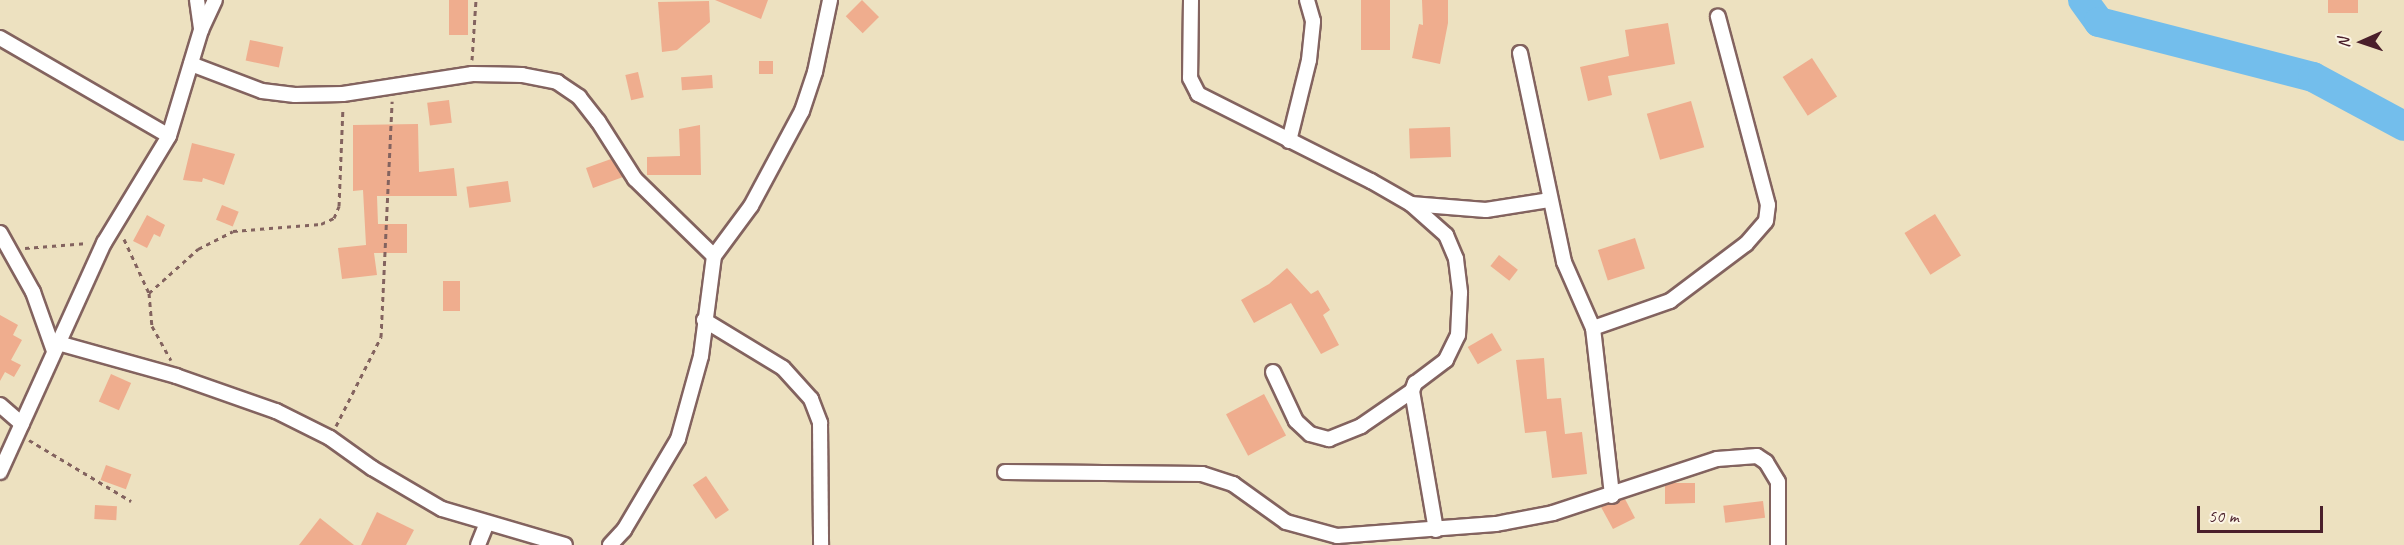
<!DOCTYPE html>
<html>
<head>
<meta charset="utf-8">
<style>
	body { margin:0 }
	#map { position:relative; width:2404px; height:545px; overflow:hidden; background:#ede1c0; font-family:Caveat,sans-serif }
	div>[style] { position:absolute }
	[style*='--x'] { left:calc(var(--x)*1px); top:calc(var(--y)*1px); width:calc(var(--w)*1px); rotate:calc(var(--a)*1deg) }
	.river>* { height:30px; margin:-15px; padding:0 15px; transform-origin:15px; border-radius:15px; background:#73beec }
	.building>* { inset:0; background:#efad8e; transform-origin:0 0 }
	.path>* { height:3px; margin-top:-1.5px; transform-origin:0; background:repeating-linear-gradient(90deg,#83635f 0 4.5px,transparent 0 9px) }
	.roads { filter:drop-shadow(2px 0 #83635f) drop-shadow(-2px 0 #83635f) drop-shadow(0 2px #83635f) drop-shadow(0 -2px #83635f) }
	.street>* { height:14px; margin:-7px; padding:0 7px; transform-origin:7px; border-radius:7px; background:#fff }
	span { translate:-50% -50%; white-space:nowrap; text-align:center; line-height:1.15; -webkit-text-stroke:4.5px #fcf5e5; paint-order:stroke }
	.north { position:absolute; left:2332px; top:12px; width:60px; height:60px; -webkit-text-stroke:4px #fcf5e5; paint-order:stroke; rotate:267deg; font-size:16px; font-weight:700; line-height:24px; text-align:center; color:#4a1f2b }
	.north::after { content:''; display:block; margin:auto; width:21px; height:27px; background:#4a1f2b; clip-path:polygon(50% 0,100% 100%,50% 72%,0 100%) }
	.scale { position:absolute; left:2197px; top:506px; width:126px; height:27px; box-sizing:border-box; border:3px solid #4a1f2b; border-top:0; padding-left:8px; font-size:18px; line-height:21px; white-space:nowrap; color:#4a1f2b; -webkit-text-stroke:4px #fcf5e5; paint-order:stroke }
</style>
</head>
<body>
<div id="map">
	<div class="river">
		<div style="--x:2083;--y:0;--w:27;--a:54"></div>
		<div style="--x:2099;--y:22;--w:221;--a:14.4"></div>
		<div style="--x:2313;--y:77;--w:103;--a:28.3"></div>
	</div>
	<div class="building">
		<div style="left:449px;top:0;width:19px;height:35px"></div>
		<div style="clip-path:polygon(715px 0,768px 0,761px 19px)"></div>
		<div style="left:862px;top:0;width:24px;height:23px;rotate:45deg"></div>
		<div style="left:1361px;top:0;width:29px;height:50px"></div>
		<div style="clip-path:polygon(1422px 0,1448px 0,1448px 23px,1440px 64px,1412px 58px,1419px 24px,1423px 25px)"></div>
		<div style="left:2328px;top:0;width:30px;height:13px"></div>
		<div style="clip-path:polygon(709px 1px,710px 22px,677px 50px,662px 52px,658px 2px)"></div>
		<div style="clip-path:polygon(1668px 23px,1675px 64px,1608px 76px,1612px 95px,1588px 101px,1580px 67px,1629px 56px,1625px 30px)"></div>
		<div style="left:250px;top:40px;width:34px;height:21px;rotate:12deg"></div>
		<div style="left:1812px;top:58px;width:46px;height:35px;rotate:57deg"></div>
		<div style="left:759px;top:61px;width:14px;height:13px"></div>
		<div style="left:638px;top:72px;width:26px;height:13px;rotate:77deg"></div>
		<div style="left:712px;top:75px;width:13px;height:31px;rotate:86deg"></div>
		<div style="left:449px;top:100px;width:23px;height:22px;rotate:83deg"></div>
		<div style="left:1691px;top:101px;width:48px;height:46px;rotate:74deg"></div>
		<div style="clip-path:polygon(418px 124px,419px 172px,454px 168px,457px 196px,377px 196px,378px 224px,407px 224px,407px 253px,374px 253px,377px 275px,342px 279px,338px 248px,366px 245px,363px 190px,353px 191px,353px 125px)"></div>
		<div style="clip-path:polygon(700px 125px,701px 175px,647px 175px,647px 157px,680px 156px,679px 129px)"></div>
		<div style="left:1450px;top:127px;width:30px;height:41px;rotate:88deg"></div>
		<div style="clip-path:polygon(192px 143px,235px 154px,224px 185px,203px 178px,202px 182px,183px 180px)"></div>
		<div style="clip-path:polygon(611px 159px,623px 177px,593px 188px,586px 168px)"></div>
		<div style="left:508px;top:181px;width:21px;height:42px;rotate:82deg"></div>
		<div style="left:222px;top:205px;width:18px;height:16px;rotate:22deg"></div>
		<div style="left:1935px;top:214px;width:49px;height:36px;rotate:58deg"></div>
		<div style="clip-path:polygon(147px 215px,165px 225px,160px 237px,154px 234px,147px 248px,133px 241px)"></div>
		<div style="left:1635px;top:238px;width:32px;height:39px;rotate:72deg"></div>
		<div style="left:1499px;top:255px;width:24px;height:14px;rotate:38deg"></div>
		<div style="clip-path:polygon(1287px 268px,1311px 294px,1318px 290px,1330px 310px,1323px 315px,1339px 345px,1321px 354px,1291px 303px,1254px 323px,1241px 300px,1269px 284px)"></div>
		<div style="left:443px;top:281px;width:17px;height:30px"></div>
		<div style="clip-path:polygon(0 315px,18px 325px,13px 335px,22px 340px,11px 360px,21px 365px,14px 377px,5px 372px,0 381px)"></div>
		<div style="left:1492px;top:333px;width:20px;height:28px;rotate:60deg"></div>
		<div style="clip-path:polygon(1544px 358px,1547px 399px,1561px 398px,1565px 434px,1582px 432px,1587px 474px,1552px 478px,1546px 431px,1525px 433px,1516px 360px)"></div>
		<div style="left:111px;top:374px;width:22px;height:30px;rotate:24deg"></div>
		<div style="left:1264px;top:394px;width:47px;height:43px;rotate:62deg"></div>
		<div style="left:106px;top:465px;width:27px;height:16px;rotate:20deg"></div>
		<div style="left:706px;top:476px;width:41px;height:16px;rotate:56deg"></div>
		<div style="clip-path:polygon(1672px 483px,1695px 483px,1695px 503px,1665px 504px,1665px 486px)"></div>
		<div style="clip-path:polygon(1625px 499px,1635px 518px,1613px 529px,1601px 507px)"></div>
		<div style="left:1763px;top:501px;width:17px;height:40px;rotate:83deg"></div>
		<div style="left:95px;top:505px;width:22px;height:14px;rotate:3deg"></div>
		<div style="clip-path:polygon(377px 512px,414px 530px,406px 545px,361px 545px)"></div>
		<div style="clip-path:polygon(320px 518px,354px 545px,299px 545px)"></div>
	</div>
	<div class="path">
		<div style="--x:472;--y:60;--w:60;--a:-86.2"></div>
		<div style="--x:124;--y:239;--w:60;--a:65.2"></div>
		<div style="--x:149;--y:293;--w:33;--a:85"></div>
		<div style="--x:152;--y:326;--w:39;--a:61"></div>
		<div style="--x:25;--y:248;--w:63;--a:-4.5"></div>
		<div style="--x:149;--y:293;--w:66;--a:-41.9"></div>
		<div style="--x:198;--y:249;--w:39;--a:-27"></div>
		<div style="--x:233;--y:231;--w:88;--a:-4.5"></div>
		<div style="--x:321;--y:224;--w:14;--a:-25"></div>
		<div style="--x:334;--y:218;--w:13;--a:-67"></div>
		<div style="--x:339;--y:206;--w:98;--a:-87.7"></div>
		<div style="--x:336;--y:426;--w:100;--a:-63.2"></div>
		<div style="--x:381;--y:337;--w:236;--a:-87.3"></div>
		<div style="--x:29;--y:440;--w:119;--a:30.9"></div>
	</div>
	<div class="roads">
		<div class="street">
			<div style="--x:197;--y:0;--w:30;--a:82"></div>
			<div style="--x:1191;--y:0;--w:78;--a:90.7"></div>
			<div style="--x:1190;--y:78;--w:18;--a:63"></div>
			<div style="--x:1198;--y:94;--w:194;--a:26.7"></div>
			<div style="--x:1371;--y:181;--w:46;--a:29.9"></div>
			<div style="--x:1411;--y:204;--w:47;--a:41.5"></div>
			<div style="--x:1446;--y:235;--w:26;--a:67"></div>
			<div style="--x:1456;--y:259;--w:34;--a:83"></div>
			<div style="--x:1460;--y:293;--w:42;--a:92.7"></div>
			<div style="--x:1458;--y:335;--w:28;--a:116"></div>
			<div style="--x:1446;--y:360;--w:39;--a:143"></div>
			<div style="--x:1415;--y:383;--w:9;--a:111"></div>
			<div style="--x:1412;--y:391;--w:141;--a:80.2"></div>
			<div style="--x:0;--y:38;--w:195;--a:30.1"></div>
			<div style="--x:1520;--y:53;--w:214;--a:78.1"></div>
			<div style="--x:1564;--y:262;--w:72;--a:66.3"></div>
			<div style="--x:1593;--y:328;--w:169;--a:83.5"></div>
			<div style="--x:191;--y:64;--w:76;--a:20.8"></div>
			<div style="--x:262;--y:91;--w:33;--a:7"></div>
			<div style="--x:295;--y:95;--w:48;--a:-1.2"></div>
			<div style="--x:343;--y:94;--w:131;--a:-8.8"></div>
			<div style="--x:472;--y:74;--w:50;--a:1.1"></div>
			<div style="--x:522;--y:75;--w:36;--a:11"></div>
			<div style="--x:557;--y:82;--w:27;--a:34"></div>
			<div style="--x:579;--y:97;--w:31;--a:52"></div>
			<div style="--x:598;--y:121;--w:69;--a:57.5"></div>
			<div style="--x:635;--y:179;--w:110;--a:44.3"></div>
			<div style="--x:1289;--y:141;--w:83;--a:-76.1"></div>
			<div style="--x:1309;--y:60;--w:39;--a:-84"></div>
			<div style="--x:1313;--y:21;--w:22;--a:-106"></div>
			<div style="--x:1411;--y:204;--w:75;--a:4.6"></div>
			<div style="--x:1486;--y:210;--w:65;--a:-8.9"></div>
			<div style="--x:0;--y:233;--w:68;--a:60.8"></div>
			<div style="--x:33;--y:292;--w:63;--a:70.4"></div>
			<div style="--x:704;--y:320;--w:92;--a:31.3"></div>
			<div style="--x:783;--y:368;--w:42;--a:47.9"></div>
			<div style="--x:811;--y:399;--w:26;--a:69"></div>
			<div style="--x:820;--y:423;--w:122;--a:89.5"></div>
			<div style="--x:1593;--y:328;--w:82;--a:-19.3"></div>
			<div style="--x:1670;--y:301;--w:95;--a:-36.9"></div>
			<div style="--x:1746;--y:244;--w:30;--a:-49"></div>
			<div style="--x:1766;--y:221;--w:16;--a:-83"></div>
			<div style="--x:1768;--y:205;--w:195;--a:-104.9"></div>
			<div style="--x:58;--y:343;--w:123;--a:15.6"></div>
			<div style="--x:176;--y:376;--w:106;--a:19.3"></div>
			<div style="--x:276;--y:411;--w:60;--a:26.6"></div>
			<div style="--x:330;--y:438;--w:52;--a:35.5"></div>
			<div style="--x:372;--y:468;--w:81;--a:30.4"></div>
			<div style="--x:442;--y:509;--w:128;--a:16.3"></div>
			<div style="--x:1273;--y:372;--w:54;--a:64.9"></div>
			<div style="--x:1296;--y:421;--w:19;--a:43"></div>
			<div style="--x:1310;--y:434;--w:20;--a:15"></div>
			<div style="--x:1329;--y:439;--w:35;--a:-22"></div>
			<div style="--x:1361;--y:426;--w:62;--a:-34.5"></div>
			<div style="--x:0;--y:405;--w:29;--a:41"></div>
			<div style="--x:0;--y:472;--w:252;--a:-65.6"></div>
			<div style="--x:104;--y:243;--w:125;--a:-58.7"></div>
			<div style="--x:169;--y:136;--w:111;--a:-73.2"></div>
			<div style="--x:201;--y:30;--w:33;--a:-65"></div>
			<div style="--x:1005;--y:472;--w:197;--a:0.6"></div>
			<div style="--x:1202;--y:474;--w:33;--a:18"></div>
			<div style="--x:1233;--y:484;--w:65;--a:35.6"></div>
			<div style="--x:1286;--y:522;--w:53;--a:15.4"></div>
			<div style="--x:1337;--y:536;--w:159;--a:-4.3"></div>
			<div style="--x:1496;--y:524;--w:58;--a:-10.9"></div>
			<div style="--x:1553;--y:513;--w:173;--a:-18.2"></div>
			<div style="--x:1717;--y:459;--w:40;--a:-4.3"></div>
			<div style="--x:1757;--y:456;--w:11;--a:34"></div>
			<div style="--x:1766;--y:462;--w:23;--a:59"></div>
			<div style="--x:1778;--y:482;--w:63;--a:90"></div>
			<div style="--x:478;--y:545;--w:22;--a:-68"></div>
			<div style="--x:610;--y:545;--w:21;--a:-47"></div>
			<div style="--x:624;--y:530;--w:106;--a:-59.3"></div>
			<div style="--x:678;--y:439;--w:86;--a:-74.5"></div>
			<div style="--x:701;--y:356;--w:101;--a:-82.6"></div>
			<div style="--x:714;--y:256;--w:62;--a:-53.5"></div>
			<div style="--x:751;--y:206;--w:108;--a:-61.8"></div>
			<div style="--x:802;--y:111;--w:41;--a:-71.6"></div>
			<div style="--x:815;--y:72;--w:74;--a:-78.2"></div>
		</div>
	</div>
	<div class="north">N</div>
	<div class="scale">50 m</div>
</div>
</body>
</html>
